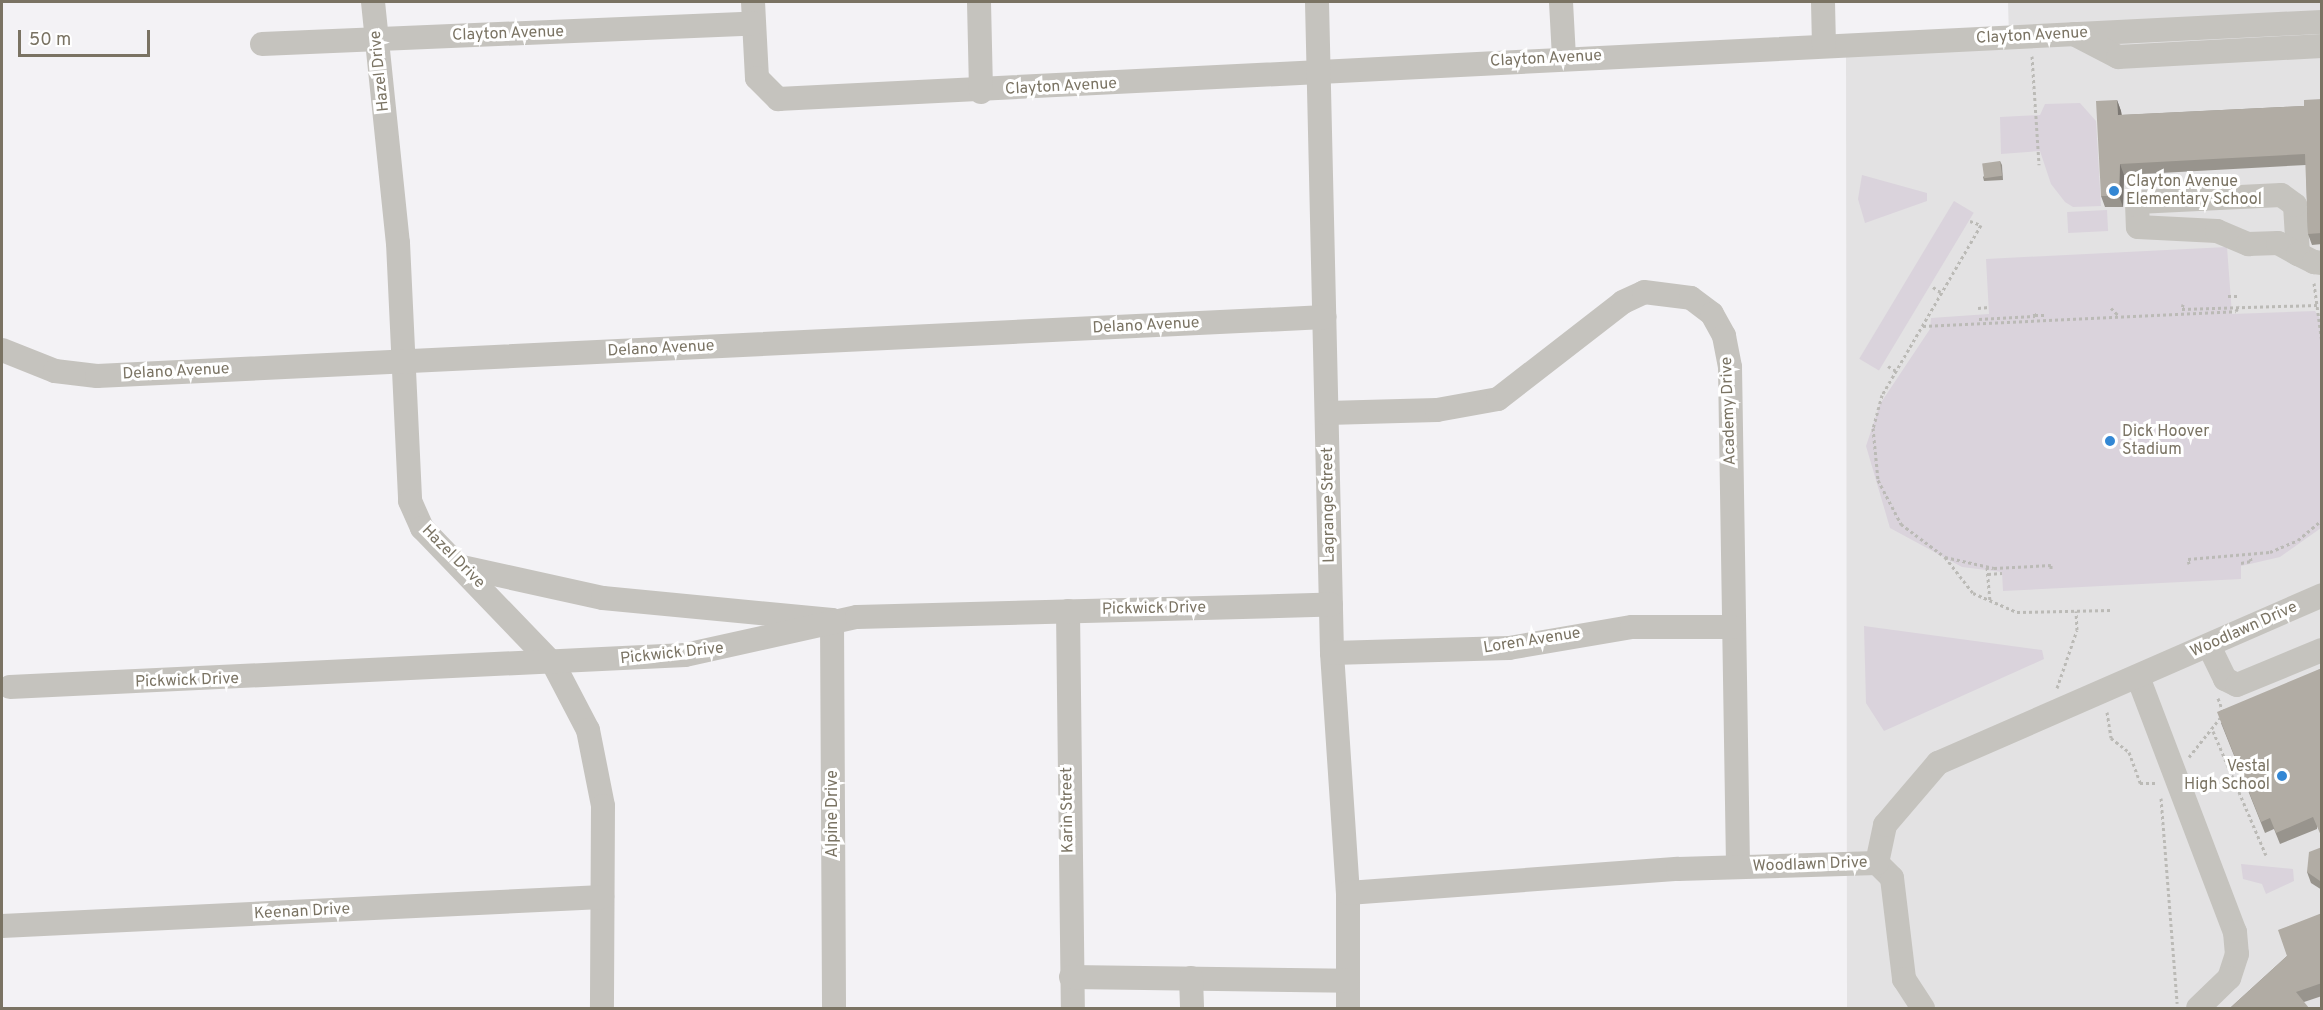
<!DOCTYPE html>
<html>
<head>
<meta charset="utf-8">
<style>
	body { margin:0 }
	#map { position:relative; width:2323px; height:1010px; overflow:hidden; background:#f3f2f5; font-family:Overpass,sans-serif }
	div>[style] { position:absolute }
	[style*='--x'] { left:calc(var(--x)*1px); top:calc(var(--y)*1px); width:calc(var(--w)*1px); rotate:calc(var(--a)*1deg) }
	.built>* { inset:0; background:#e3e2e3 }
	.green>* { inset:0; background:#dad3dc; transform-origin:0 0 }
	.path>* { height:3px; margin-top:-1.5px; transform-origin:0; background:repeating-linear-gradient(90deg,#bbbab6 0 3px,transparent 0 6px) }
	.minor>* { height:24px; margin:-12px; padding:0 12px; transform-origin:12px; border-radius:12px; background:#c5c3be }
	.wall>* { inset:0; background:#98948d }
	.shaded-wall>* { inset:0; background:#7c7873 }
	.building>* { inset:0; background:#b1aca4; transform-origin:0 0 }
	.dots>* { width:16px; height:16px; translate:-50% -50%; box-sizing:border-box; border:3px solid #fff; border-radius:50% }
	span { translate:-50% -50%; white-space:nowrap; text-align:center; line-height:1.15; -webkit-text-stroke:6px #fff; paint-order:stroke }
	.street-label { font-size:16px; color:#7a7363 }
	.poi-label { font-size:16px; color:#7a7363 }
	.left { translate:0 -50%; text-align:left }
	.right { translate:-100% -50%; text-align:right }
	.frame { position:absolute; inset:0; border:3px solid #7a7363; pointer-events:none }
	.scale { position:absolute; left:18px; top:30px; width:132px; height:27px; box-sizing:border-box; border:3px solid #7a7363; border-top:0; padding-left:8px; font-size:18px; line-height:21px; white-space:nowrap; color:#7a7363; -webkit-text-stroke:4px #fff; paint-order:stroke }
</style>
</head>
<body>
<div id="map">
	<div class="built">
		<div style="clip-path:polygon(2008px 2px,2321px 2px,2321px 1008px,1847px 1008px,1846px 45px,2009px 37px)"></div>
	</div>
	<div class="green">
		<div style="clip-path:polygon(2080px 103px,2096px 121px,2101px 206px,2073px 207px,2065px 202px,2051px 184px,2040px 151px,2001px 154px,2000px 117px,2040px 115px,2045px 104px)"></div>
		<div style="clip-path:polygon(1862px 175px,1927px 193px,1927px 201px,1865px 223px,1858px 199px)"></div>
		<div style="left:1954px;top:201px;width:23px;height:184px;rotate:31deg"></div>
		<div style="left:2107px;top:210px;width:21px;height:40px;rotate:87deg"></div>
		<div style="clip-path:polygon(2227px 247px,2232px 314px,2315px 311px,2321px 320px,2321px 528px,2280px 557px,2241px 566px,2241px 579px,2003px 591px,2002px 572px,1962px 567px,1890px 528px,1866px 446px,1880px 404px,1930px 329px,1931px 318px,1989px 314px,1986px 259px)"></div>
		<div style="clip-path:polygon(1864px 626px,2042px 650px,2044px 659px,1884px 731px,1866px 703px)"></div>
		<div style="clip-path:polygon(2241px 864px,2293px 869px,2294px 881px,2266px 894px,2262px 884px,2243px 879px)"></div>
	</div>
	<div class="path">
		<div style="--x:2032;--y:56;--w:109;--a:86.3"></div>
		<div style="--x:1970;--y:221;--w:12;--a:20"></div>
		<div style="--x:1981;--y:225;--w:197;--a:120.2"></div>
		<div style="--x:1882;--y:395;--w:34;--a:105"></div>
		<div style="--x:1873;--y:428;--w:52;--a:84.5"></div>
		<div style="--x:1878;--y:480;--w:50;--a:62.4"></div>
		<div style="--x:1901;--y:524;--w:55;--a:36.9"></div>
		<div style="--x:1945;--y:557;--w:46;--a:52.1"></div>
		<div style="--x:1973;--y:593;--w:48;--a:23.4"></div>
		<div style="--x:2017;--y:612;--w:94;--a:-1.2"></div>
		<div style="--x:2314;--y:283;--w:61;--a:82.4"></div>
		<div style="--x:1933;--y:287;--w:11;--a:34"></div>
		<div style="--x:2228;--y:296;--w:10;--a:0"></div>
		<div style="--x:2183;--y:304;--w:5;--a:101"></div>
		<div style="--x:2182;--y:309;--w:135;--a:-1.7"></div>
		<div style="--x:1978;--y:308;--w:11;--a:-5"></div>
		<div style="--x:2111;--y:308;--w:11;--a:45"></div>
		<div style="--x:2035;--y:315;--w:9;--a:0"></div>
		<div style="--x:1979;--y:319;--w:56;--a:-3.1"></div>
		<div style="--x:2035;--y:316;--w:4;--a:-104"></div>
		<div style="--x:1923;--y:326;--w:313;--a:-2.7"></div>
		<div style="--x:2236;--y:311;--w:6;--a:-59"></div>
		<div style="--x:1888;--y:366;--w:9;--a:32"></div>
		<div style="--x:1945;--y:557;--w:50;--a:12.7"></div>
		<div style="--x:1994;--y:568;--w:57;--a:-3"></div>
		<div style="--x:2051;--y:565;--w:6;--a:90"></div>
		<div style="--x:2241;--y:563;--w:10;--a:-11"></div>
		<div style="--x:2251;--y:561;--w:6;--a:-99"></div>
		<div style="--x:2189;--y:564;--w:5;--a:-101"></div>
		<div style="--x:2188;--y:559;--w:82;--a:-4.9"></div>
		<div style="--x:2270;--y:552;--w:30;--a:-23"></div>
		<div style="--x:2298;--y:540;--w:31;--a:-40"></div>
		<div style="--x:1987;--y:567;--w:35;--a:85"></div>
		<div style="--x:1988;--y:574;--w:14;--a:-4"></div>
		<div style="--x:2057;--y:688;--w:61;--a:-71"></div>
		<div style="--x:2077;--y:630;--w:19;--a:-93"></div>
		<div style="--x:2218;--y:698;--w:15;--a:70"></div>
		<div style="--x:2107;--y:712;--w:26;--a:81"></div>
		<div style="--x:2111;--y:738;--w:23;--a:38"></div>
		<div style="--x:2129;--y:752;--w:33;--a:70"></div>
		<div style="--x:2140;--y:783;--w:16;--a:0"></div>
		<div style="--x:2213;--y:731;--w:135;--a:66.9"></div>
		<div style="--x:2189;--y:757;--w:50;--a:-51.5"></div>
		<div style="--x:2161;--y:798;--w:206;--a:85.5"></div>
	</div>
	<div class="minor">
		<div style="--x:373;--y:2;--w:242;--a:84.1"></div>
		<div style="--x:398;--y:243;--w:258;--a:87.3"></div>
		<div style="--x:410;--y:501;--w:30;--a:66"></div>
		<div style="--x:422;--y:528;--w:190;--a:46.1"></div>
		<div style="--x:554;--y:665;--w:73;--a:62.4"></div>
		<div style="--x:588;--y:730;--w:77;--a:78.8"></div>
		<div style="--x:603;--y:806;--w:202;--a:90.3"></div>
		<div style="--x:753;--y:2;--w:76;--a:87"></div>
		<div style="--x:757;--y:78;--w:30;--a:45"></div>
		<div style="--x:778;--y:99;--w:1546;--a:-2.86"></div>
		<div style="--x:979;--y:2;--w:90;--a:88.7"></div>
		<div style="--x:1317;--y:2;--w:651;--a:88.68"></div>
		<div style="--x:1332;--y:653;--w:241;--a:86.2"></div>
		<div style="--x:1348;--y:893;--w:115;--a:90"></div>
		<div style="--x:1561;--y:2;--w:56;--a:86.9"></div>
		<div style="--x:1823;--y:2;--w:44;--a:88.7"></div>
		<div style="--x:2074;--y:34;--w:50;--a:27.6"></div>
		<div style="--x:2118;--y:57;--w:204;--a:-3.1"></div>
		<div style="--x:262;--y:44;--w:492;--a:-2.4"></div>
		<div style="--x:2298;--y:254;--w:49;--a:-93.5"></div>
		<div style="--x:2295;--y:205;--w:17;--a:-144"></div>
		<div style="--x:2281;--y:195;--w:144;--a:177.2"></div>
		<div style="--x:2137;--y:202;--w:25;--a:88"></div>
		<div style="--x:2138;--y:227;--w:79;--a:2.9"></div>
		<div style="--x:2217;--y:231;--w:34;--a:23"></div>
		<div style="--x:2248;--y:244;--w:30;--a:-2"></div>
		<div style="--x:2278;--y:243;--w:23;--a:29"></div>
		<div style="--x:2298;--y:254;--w:18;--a:27"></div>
		<div style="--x:2314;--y:262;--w:8;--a:7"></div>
		<div style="--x:2;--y:350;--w:57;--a:21.6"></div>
		<div style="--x:55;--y:371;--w:42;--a:6.8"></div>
		<div style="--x:97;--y:376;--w:1229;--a:-2.75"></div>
		<div style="--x:1327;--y:413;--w:110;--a:-1.6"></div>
		<div style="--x:1437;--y:410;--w:62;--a:-10.2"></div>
		<div style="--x:1498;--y:399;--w:158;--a:-37.8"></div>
		<div style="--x:1623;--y:302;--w:23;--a:-25"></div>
		<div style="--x:1644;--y:292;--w:47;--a:7.3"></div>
		<div style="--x:1691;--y:298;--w:26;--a:37"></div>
		<div style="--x:1712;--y:314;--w:25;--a:61"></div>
		<div style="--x:1724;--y:336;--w:32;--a:79"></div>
		<div style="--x:1730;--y:367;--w:500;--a:89.08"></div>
		<div style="--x:462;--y:567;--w:144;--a:12.4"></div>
		<div style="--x:603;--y:598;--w:230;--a:5.5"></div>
		<div style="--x:832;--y:620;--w:388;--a:89.7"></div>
		<div style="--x:1068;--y:611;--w:397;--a:89.3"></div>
		<div style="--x:2209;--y:646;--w:37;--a:64"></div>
		<div style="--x:2225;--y:679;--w:13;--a:27"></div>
		<div style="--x:2237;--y:685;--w:92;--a:-22.4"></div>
		<div style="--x:1332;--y:653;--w:177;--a:-1.6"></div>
		<div style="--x:1509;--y:648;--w:125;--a:-9.7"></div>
		<div style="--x:1632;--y:627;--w:100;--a:0"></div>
		<div style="--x:2138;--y:677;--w:273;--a:69.2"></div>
		<div style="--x:2235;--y:932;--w:22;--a:85"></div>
		<div style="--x:2237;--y:954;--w:25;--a:108"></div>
		<div style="--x:2229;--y:978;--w:43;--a:135.9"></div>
		<div style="--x:10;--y:687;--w:676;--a:-2.71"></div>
		<div style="--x:685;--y:655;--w:176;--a:-12.5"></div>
		<div style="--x:857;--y:617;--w:474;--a:-1.5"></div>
		<div style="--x:1877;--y:863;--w:21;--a:45"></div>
		<div style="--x:1892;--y:878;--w:102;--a:83.2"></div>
		<div style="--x:1904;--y:979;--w:35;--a:57"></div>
		<div style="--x:1348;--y:893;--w:331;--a:-4.2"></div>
		<div style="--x:1678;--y:869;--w:199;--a:-1.7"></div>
		<div style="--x:1877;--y:863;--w:39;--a:-78"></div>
		<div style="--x:1885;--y:825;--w:82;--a:-49.5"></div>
		<div style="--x:1938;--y:763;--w:419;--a:-23.6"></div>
		<div style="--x:2;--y:926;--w:601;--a:-2.77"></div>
		<div style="--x:1071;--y:977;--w:277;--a:0.8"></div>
		<div style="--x:1191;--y:978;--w:30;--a:88"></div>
	</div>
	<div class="wall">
		<div style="clip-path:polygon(2322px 99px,2322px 244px,2312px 245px,2308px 234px,2306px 165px,2124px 175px,2123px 207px,2105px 207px,2101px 196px,2117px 100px,2121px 111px,2122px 115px,2304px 106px)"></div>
		<div style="clip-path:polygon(2000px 161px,2002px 165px,2003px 180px,1984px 181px,1983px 177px)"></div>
		<div style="clip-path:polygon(2322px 668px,2317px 829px,2280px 844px,2274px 829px,2265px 833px,2221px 723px)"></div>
		<div style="clip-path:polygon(2322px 847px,2322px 890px,2311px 883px,2307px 872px)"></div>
		<div style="clip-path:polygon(2322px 913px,2322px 996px,2304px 1002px,2230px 1008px,2287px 956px)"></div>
	</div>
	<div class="shaded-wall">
		<div style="clip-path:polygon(2117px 100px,2121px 111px,2122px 127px,2118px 115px)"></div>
		<div style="clip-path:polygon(2120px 164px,2124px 175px,2123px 207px,2119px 196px)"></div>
	</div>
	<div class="building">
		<div style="clip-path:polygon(2322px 99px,2322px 233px,2308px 234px,2305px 154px,2120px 164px,2119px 196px,2101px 196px,2096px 101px,2117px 100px,2118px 115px,2304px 106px,2304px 100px)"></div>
		<div style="left:2000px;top:161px;width:15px;height:18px;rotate:82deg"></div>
		<div style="clip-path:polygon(2322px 668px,2322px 838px,2313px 817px,2276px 833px,2270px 818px,2261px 822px,2217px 712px)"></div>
		<div style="clip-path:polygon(2322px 847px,2322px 880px,2320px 881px,2307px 872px,2309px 852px)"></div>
		<div style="clip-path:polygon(2322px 913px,2322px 983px,2296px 992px,2309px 1008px,2230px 1008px,2287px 956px,2278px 930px)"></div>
	</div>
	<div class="dots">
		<div style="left:2114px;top:191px;background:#3387d4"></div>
		<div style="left:2110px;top:441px;background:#3387d4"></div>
		<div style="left:2282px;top:776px;background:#3387d4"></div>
	</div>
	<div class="street-label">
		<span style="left:508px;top:34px;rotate:-2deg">Clayton Avenue</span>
		<span style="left:2032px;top:36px;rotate:-3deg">Clayton Avenue</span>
		<span style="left:1546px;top:59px;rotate:-3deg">Clayton Avenue</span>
		<span style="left:380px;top:71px;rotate:-96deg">Hazel Drive</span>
		<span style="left:1061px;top:87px;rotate:-3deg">Clayton Avenue</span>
		<span style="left:1146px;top:326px;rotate:-3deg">Delano Avenue</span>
		<span style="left:661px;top:349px;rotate:-3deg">Delano Avenue</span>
		<span style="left:176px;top:372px;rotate:-3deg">Delano Avenue</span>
		<span style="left:1729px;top:411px;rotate:-92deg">Academy Drive</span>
		<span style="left:1329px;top:505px;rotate:-91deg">Lagrange Street</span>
		<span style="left:453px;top:557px;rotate:45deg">Hazel Drive</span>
		<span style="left:1154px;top:609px;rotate:-1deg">Pickwick Drive</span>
		<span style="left:2244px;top:630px;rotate:-24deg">Woodlawn Drive</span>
		<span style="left:1532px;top:641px;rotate:-9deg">Loren Avenue</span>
		<span style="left:672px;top:654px;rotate:-6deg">Pickwick Drive</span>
		<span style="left:187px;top:681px;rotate:-2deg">Pickwick Drive</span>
		<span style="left:1068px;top:810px;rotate:-91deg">Karin Street</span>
		<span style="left:833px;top:814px;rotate:-90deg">Alpine Drive</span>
		<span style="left:1810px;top:865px;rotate:-2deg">Woodlawn Drive</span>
		<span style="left:302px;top:912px;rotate:-3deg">Keenan Drive</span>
	</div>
	<div class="poi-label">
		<span class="left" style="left:2126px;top:191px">Clayton Avenue<br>Elementary School</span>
		<span class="left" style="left:2122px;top:441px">Dick Hoover<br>Stadium</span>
		<span class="right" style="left:2270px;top:776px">Vestal<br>High School</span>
	</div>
	<div class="frame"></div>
	<div class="scale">50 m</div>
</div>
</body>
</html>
